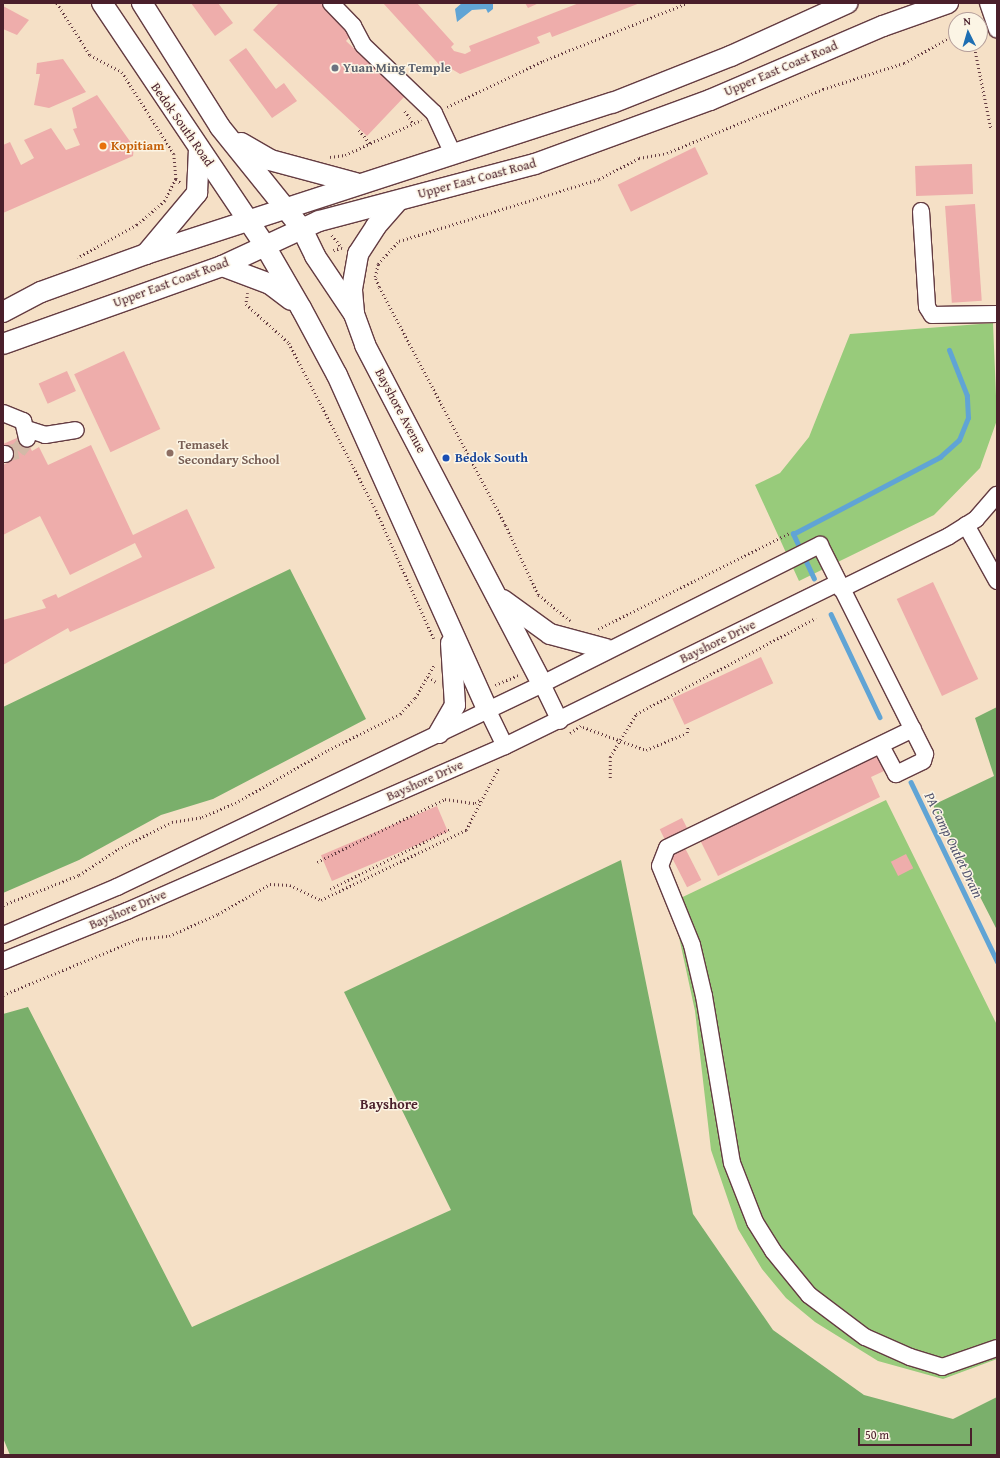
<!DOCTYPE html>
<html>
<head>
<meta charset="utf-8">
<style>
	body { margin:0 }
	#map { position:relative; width:1000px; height:1458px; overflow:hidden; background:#f5e0c6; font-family:"Gentium Book Plus",serif }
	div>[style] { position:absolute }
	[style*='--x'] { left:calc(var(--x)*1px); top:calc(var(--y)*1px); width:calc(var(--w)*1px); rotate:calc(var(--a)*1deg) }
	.green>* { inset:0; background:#98cb7b }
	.forest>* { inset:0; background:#7aaf6b }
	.water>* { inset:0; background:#60a4d5 }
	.stream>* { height:4.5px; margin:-2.25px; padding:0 2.25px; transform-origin:2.25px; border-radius:2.25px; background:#60a4d5 }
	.building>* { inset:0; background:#eeadab; transform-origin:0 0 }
	.minor-tunnel>* { height:16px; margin-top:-8px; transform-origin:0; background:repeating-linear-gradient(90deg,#d3b9a7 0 16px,transparent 0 24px) }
	.path>* { height:2.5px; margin-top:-1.25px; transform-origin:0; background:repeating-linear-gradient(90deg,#643c42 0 1px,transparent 0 4px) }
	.roads { filter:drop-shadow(1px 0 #643c42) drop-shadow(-1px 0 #643c42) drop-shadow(0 1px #643c42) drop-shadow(0 -1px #643c42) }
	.minor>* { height:16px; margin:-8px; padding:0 8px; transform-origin:8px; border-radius:8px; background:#fff }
	.major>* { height:20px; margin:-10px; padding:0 10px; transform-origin:10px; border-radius:10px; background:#fff }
	.dots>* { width:11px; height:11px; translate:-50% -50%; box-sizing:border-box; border:2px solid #fcf5e5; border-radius:50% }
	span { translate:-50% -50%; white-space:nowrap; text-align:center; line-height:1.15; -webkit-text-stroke:3px #fcf5e5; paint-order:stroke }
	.worship-label { font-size:13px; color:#5b616d; font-weight:700 }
	.left { translate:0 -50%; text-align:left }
	.street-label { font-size:13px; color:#4a1f2b }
	.food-label { font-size:13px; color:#c56008; font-weight:700 }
	.education-label { font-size:13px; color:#785e54; font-weight:700 }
	.transit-label { font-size:13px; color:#164399; font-weight:700 }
	.water-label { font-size:14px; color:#53546f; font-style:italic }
	.neighbourhood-label { font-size:14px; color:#4a1f2b; font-weight:700 }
	.frame { position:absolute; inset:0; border:4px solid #4a1f2b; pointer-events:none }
	.north { position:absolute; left:948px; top:12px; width:40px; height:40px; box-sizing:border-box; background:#fcf5e5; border:1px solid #b59f9b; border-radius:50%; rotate:355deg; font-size:11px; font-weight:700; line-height:16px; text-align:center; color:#4a1f2b }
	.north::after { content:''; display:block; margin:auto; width:14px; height:18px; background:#1f6fb2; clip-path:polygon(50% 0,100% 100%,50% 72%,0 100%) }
	.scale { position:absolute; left:858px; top:1428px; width:114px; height:18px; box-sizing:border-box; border:2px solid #4a1f2b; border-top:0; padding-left:5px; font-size:12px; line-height:14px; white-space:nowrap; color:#4a1f2b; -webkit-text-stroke:3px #fcf5e5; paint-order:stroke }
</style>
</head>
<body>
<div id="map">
	<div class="green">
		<div style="clip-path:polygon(993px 323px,997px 420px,980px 468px,934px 515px,799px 581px,755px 485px,780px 473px,809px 437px,850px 334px)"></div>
		<div style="clip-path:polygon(886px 800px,997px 1025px,997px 1359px,943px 1379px,878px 1361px,815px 1322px,786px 1298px,762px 1269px,738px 1229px,711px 1150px,695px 1011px,679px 937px,668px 904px)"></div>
	</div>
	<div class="forest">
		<div style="clip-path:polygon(290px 569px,366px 719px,213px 799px,161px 815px,79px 860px,3px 893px,3px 707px)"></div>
		<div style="clip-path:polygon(997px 707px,997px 930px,933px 805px,994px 776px,975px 718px)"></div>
		<div style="clip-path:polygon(621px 860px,693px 1214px,773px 1330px,864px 1395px,953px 1419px,997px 1397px,997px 1455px,10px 1455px,3px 1438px,3px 1014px,28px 1007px,192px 1327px,451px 1210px,344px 992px)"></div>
	</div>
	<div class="water">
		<div style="clip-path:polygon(462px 3px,493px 3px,493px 9px,488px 13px,486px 9px,472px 10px,457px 22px,455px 9px)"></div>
	</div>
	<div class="stream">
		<div style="--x:814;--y:579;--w:50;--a:-115"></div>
		<div style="--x:793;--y:534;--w:166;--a:-27.6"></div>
		<div style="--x:940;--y:457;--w:25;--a:-42"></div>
		<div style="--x:959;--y:440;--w:24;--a:-68"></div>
		<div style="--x:968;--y:418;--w:22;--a:-93"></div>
		<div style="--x:967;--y:396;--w:49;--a:-111.4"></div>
		<div style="--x:831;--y:614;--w:114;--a:64.6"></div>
		<div style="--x:911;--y:782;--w:199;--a:64.3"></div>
	</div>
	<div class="building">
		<div style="clip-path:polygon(191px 3px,218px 3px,233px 23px,215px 36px)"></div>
		<div style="clip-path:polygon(279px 3px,323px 3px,354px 32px,346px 41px,405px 96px,367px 136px,253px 30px)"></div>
		<div style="clip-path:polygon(383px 3px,417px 3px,454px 44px,451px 47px,454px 51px,465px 54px,471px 51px,469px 46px,579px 3px,640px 3px,552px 37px,550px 32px,537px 37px,540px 43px,460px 74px,450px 68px,445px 71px)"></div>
		<div style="clip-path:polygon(525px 3px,539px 3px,528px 8px)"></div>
		<div style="clip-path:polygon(3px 6px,29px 20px,17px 35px,3px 29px)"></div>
		<div style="clip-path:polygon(246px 48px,276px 89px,284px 83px,297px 101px,272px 118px,229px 60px)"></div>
		<div style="clip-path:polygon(63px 59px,86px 92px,49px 108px,34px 105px,40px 74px,36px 74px,37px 63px)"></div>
		<div style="clip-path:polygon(97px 95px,134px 147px,133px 156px,3px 213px,3px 145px,10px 142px,21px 165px,34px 158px,24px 140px,51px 128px,66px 150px,80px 145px,73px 129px,77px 128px,72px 108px)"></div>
		<div style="left:695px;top:147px;width:30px;height:86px;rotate:64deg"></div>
		<div style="left:972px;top:164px;width:30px;height:57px;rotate:88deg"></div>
		<div style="left:975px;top:204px;width:97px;height:30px;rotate:86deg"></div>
		<div style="left:124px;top:351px;width:86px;height:55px;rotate:65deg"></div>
		<div style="left:67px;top:371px;width:22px;height:31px;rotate:66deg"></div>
		<div style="clip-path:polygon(24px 435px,32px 451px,39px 447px,48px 465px,91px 445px,133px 535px,187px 509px,215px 568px,70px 632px,68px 628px,3px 665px,3px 620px,46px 608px,42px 600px,56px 594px,58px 598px,142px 557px,135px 543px,70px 575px,40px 516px,3px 535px,3px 465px,9px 462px,3px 444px)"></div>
		<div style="left:933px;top:582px;width:107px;height:40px;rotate:65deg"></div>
		<div style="left:761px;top:657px;width:29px;height:98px;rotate:65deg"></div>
		<div style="clip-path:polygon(875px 752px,884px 771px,871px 777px,880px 797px,718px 876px,700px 840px)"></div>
		<div style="left:437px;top:806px;width:28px;height:126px;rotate:67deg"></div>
		<div style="left:682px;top:818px;width:11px;height:25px;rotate:63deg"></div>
		<div style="left:685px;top:848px;width:36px;height:16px;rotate:63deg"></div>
		<div style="left:906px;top:854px;width:16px;height:17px;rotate:63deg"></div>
	</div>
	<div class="minor-tunnel">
		<div style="--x:5;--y:454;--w:13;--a:-13"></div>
		<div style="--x:18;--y:451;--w:14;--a:-51"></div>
	</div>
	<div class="path">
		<div style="--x:57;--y:3;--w:62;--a:57.6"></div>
		<div style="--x:90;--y:55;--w:36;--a:28"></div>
		<div style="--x:122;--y:72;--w:97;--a:57.6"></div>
		<div style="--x:174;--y:154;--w:25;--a:85"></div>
		<div style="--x:176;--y:179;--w:25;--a:117"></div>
		<div style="--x:165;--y:201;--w:37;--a:139"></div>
		<div style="--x:137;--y:225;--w:68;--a:150.8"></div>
		<div style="--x:974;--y:44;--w:86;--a:78.6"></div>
		<div style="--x:447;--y:107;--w:106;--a:-25.6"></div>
		<div style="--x:543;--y:61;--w:155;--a:-21.9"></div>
		<div style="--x:405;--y:111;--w:14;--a:56"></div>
		<div style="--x:359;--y:130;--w:17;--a:50"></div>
		<div style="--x:330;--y:157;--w:15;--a:-8"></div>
		<div style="--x:345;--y:155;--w:84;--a:-24.7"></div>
		<div style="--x:176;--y:179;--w:6;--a:39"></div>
		<div style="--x:332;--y:235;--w:16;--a:52"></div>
		<div style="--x:342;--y:248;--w:9;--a:162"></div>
		<div style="--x:248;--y:293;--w:11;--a:100"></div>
		<div style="--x:246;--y:304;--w:58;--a:42.2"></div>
		<div style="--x:289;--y:343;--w:188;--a:62.5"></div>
		<div style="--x:376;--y:510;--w:141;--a:65.8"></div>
		<div style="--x:570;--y:621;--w:41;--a:-140.9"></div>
		<div style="--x:538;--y:595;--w:77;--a:-115.2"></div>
		<div style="--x:505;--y:525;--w:269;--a:-117.9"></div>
		<div style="--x:379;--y:287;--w:11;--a:-112"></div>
		<div style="--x:375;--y:277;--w:13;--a:-77"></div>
		<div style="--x:378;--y:264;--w:31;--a:-48"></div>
		<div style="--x:399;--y:241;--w:209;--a:-17.2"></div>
		<div style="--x:599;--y:179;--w:45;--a:-27.7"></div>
		<div style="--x:639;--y:158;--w:28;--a:-10"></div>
		<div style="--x:667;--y:153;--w:169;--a:-22.3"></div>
		<div style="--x:823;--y:89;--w:85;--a:-17.8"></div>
		<div style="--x:904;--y:63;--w:60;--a:-29.1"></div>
		<div style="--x:598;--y:629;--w:215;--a:-26.6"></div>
		<div style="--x:428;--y:677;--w:9;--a:32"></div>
		<div style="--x:495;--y:685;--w:25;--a:-23"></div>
		<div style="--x:583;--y:727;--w:67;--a:20.1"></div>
		<div style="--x:646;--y:750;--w:44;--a:-22.5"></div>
		<div style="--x:687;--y:733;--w:6;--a:-81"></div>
		<div style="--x:570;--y:733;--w:14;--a:-34"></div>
		<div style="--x:610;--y:778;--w:21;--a:-90"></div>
		<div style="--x:610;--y:757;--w:50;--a:-58.8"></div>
		<div style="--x:636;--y:714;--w:204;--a:-28.1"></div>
		<div style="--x:317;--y:862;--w:143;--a:-26.2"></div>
		<div style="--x:445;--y:799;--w:30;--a:8"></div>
		<div style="--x:475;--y:803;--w:6;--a:-31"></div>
		<div style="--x:330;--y:889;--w:134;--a:-26.6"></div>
		<div style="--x:3;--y:905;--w:82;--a:-21.5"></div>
		<div style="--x:79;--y:875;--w:47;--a:-33.7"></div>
		<div style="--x:118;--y:849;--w:60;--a:-26.6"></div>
		<div style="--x:172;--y:822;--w:30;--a:-9"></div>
		<div style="--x:202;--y:817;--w:36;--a:-23"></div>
		<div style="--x:235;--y:803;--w:107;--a:-29.7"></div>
		<div style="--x:328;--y:750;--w:80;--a:-26.6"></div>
		<div style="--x:400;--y:714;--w:22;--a:-47"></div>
		<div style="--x:415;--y:698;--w:39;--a:-60"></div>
		<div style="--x:3;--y:995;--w:146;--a:-22.5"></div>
		<div style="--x:138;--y:939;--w:31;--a:-6"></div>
		<div style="--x:169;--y:936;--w:54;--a:-24.2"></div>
		<div style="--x:218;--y:914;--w:60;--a:-30"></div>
		<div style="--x:270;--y:884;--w:20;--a:3"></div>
		<div style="--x:290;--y:885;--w:34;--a:26"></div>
		<div style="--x:321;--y:900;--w:161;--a:-25.8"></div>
		<div style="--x:466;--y:830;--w:71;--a:-62.4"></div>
	</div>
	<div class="roads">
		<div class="minor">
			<div style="--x:331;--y:3;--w:32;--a:46"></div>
			<div style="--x:353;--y:26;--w:21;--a:62"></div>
			<div style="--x:363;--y:45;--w:98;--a:43.8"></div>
			<div style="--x:434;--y:113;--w:45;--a:65.1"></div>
			<div style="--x:988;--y:3;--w:28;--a:71"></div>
			<div style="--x:921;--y:211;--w:96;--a:86.4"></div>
			<div style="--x:927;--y:307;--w:9;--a:58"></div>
			<div style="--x:932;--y:315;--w:65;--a:-0.9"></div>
			<div style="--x:3;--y:413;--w:22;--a:22"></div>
			<div style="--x:23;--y:421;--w:18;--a:77"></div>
			<div style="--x:27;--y:429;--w:19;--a:18"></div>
			<div style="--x:45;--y:435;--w:31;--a:-9"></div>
			<div style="--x:3;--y:454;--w:2;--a:0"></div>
			<div style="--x:966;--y:525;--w:64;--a:61"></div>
			<div style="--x:841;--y:589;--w:120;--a:-26.1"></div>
			<div style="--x:949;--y:536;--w:32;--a:-32"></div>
			<div style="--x:976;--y:519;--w:32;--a:-49"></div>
			<div style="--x:542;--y:684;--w:41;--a:64.1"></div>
			<div style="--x:487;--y:709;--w:41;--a:64.1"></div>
			<div style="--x:913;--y:729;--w:273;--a:154.2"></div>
			<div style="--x:667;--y:848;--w:19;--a:111"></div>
			<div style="--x:660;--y:866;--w:85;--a:67.9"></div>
			<div style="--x:692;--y:945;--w:52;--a:76.8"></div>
			<div style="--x:704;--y:996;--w:169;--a:80.5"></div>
			<div style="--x:732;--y:1163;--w:63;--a:68.7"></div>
			<div style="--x:755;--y:1222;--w:34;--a:58"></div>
			<div style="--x:773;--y:1251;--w:57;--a:50.7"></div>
			<div style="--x:809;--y:1295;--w:70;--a:36.9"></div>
			<div style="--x:865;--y:1337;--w:49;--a:24"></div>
			<div style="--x:910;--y:1357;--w:34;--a:17"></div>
			<div style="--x:942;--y:1367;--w:58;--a:-19.1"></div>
			<div style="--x:3;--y:935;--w:124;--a:-22.8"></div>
			<div style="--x:117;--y:887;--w:471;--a:-25.5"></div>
			<div style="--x:542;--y:684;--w:311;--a:-26.6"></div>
			<div style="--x:820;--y:545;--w:234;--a:63.3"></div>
			<div style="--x:925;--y:754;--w:7;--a:106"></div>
			<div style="--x:923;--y:761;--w:30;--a:154"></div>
			<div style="--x:896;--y:774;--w:32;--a:-118"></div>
			<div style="--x:3;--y:961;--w:134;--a:-22"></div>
			<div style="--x:127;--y:911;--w:412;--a:-23.6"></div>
			<div style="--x:505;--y:746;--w:371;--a:-26.1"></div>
		</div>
		<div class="major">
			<div style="--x:102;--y:3;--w:293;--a:56.1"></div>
			<div style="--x:265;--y:246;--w:72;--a:59.9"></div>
			<div style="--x:301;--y:308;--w:76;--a:61.8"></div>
			<div style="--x:337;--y:375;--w:366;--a:65.8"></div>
			<div style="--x:142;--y:3;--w:146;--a:57.8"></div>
			<div style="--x:220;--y:127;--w:131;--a:51.2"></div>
			<div style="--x:302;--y:229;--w:30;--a:64"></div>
			<div style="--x:315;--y:256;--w:70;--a:56.1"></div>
			<div style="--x:354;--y:314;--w:33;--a:70"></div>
			<div style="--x:365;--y:345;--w:382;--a:62.4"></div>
			<div style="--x:241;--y:143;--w:34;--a:30"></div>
			<div style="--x:270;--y:160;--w:89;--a:15"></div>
			<div style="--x:146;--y:254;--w:80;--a:-50.1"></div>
			<div style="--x:197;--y:193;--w:44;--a:-87.4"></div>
			<div style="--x:222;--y:266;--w:51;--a:20.6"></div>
			<div style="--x:270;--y:284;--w:26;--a:37"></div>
			<div style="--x:3;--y:312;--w:43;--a:-27.8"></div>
			<div style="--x:41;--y:292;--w:112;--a:-19.9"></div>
			<div style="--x:146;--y:254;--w:490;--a:-18"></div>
			<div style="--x:612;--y:103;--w:128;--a:-21.6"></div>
			<div style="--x:731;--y:56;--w:128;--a:-24.4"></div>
			<div style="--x:354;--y:313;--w:24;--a:-95"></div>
			<div style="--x:352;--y:289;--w:36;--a:-80"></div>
			<div style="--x:358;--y:254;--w:33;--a:-57"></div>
			<div style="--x:376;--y:226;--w:33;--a:-49"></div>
			<div style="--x:3;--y:344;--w:232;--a:-19.6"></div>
			<div style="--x:222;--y:266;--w:107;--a:-24.9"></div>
			<div style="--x:319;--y:221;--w:223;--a:-14.8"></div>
			<div style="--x:535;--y:164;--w:186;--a:-20.1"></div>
			<div style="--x:710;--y:100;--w:188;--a:-23.2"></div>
			<div style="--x:883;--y:26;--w:69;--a:-19.5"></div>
			<div style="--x:503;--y:600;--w:58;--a:35.9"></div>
			<div style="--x:550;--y:634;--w:58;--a:15"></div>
			<div style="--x:439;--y:733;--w:32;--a:-60"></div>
			<div style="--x:455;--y:705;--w:62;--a:-93.7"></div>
		</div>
	</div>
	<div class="dots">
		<div style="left:335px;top:68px;background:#6b7280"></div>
		<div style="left:103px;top:146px;background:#e8710a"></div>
		<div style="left:170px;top:453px;background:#8d6e63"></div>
		<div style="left:446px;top:458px;background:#1a4fb4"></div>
	</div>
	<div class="worship-label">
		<span class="left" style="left:343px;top:68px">Yuan Ming Temple</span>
	</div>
	<div class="street-label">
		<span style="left:781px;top:69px;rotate:-23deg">Upper East Coast Road</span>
		<span style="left:182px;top:125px;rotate:55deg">Bedok South Road</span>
		<span style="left:477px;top:179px;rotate:-15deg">Upper East Coast Road</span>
		<span style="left:171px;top:283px;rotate:-20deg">Upper East Coast Road</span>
		<span style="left:400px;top:411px;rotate:62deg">Bayshore Avenue</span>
		<span style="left:718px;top:642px;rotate:-26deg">Bayshore Drive</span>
		<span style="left:425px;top:781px;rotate:-24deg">Bayshore Drive</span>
		<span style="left:128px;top:910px;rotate:-23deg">Bayshore Drive</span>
	</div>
	<div class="food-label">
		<span class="left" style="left:111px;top:146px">Kopitiam</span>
	</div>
	<div class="education-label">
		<span class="left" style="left:178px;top:453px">Temasek<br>Secondary School</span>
	</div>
	<div class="transit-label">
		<span class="left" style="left:455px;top:458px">Bedok South</span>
	</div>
	<div class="water-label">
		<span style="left:954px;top:845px;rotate:64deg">PA Camp Outlet Drain</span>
	</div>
	<div class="neighbourhood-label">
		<span style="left:389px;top:1104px">Bayshore</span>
	</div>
	<div class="frame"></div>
	<div class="north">N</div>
	<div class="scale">50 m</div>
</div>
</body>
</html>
